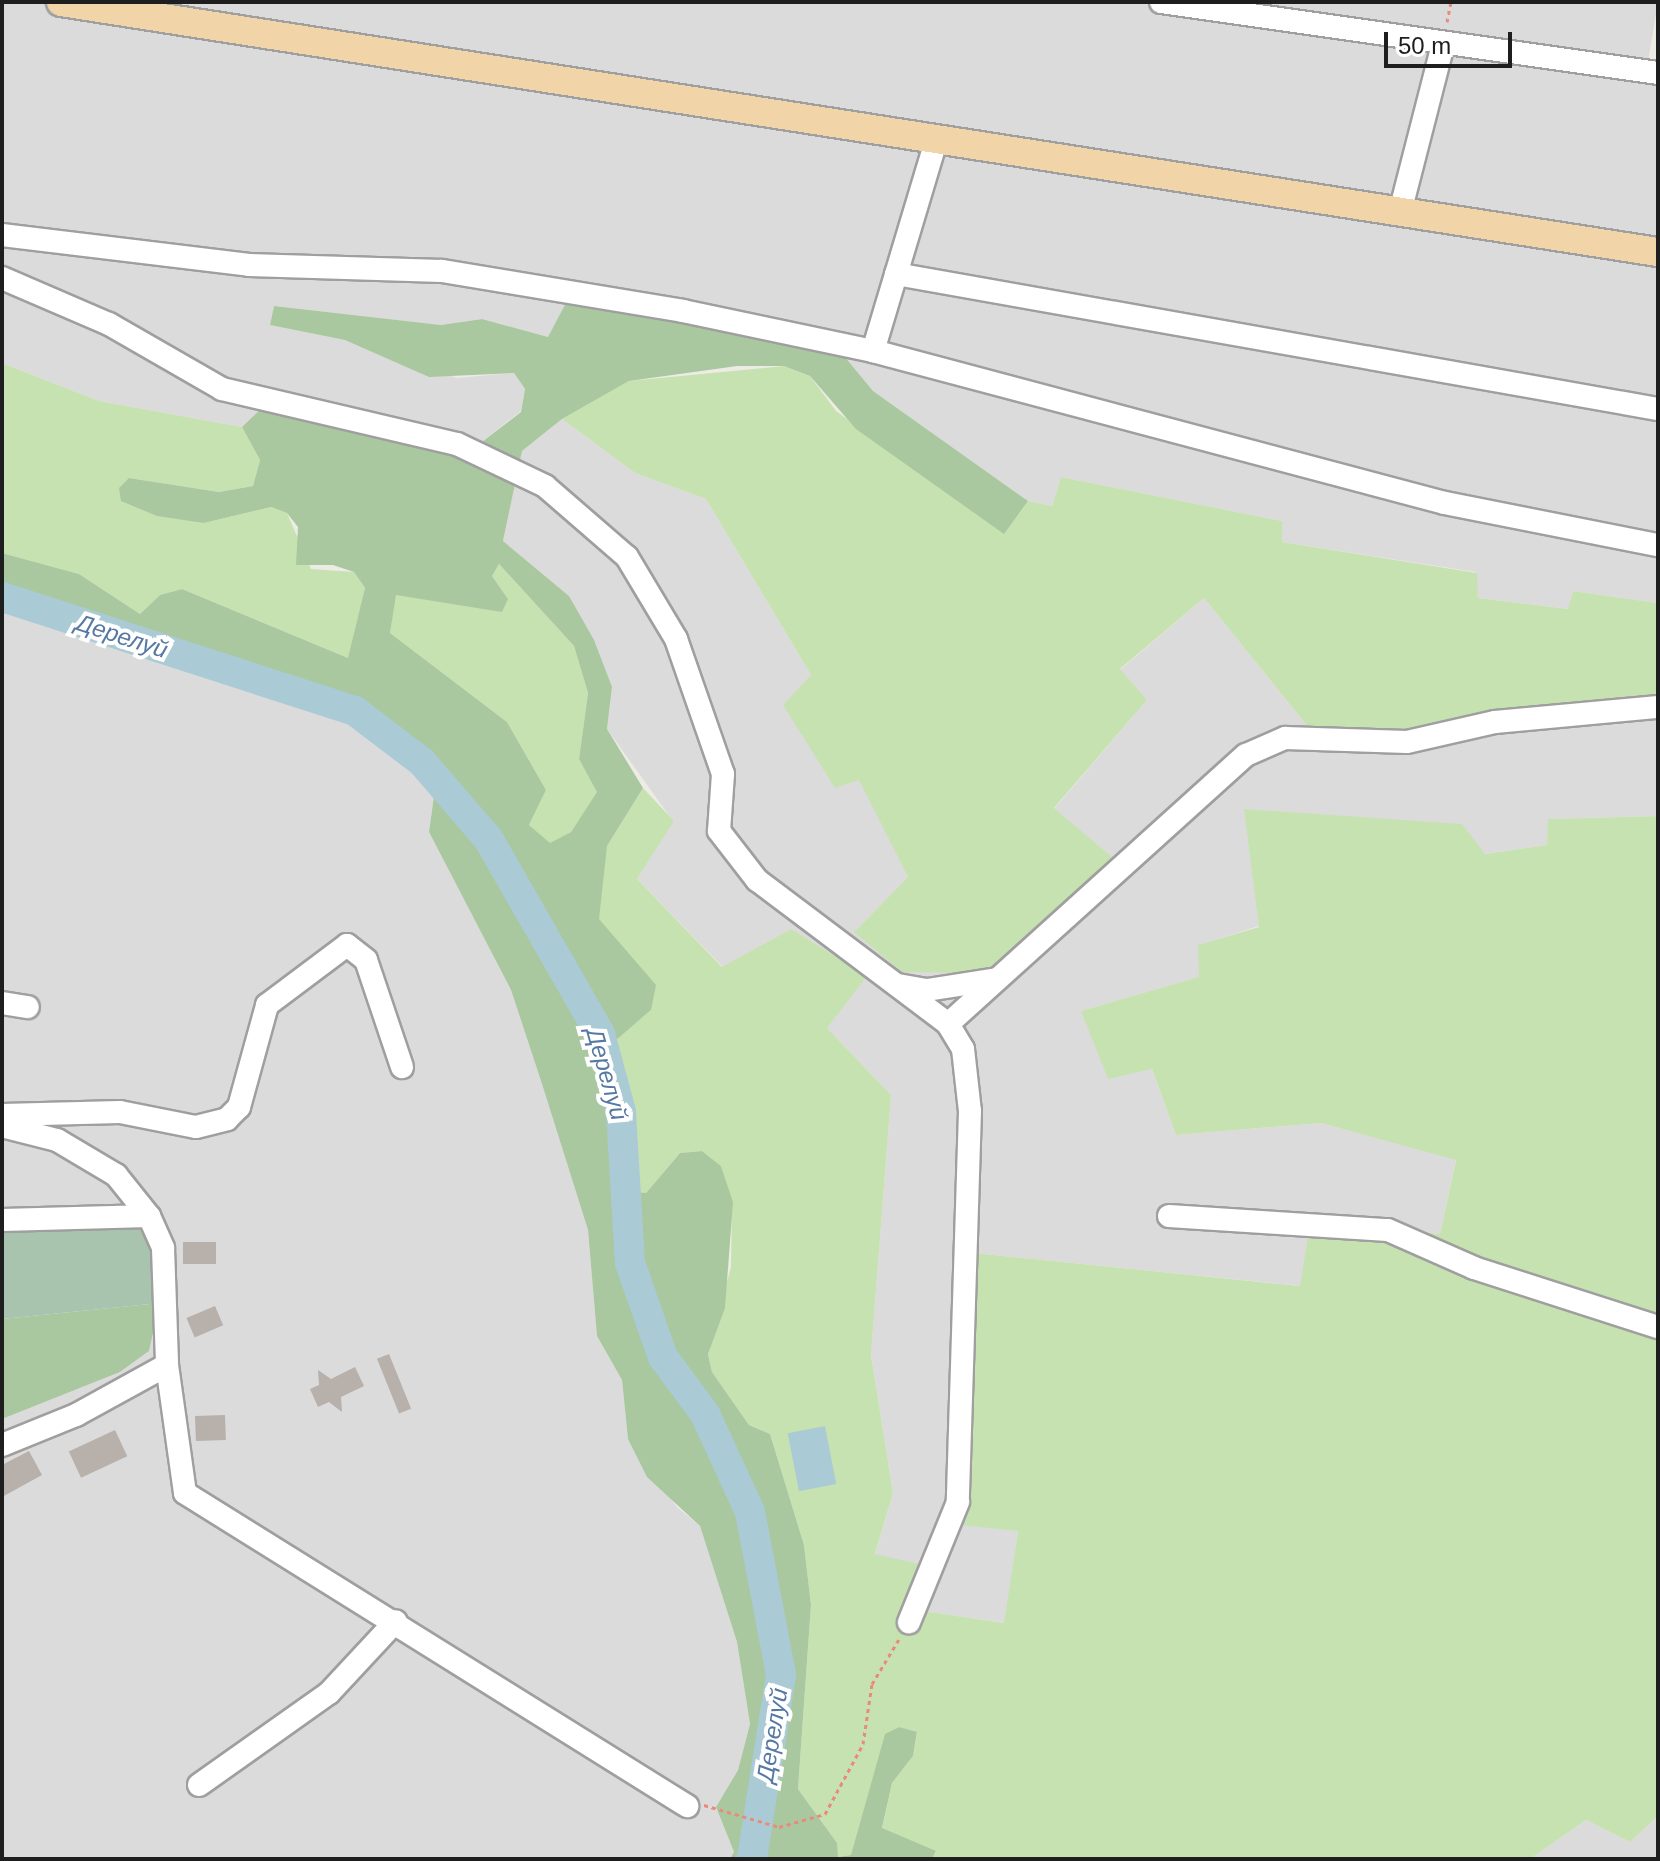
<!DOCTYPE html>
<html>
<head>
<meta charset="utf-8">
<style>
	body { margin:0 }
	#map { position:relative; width:1660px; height:1861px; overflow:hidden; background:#eeebe5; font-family:Arial,sans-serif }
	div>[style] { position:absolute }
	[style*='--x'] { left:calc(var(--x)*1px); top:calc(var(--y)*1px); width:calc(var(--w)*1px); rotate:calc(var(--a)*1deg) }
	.residential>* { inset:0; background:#dcdbdb }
	.grass>* { inset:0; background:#c7e2b1 }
	.forest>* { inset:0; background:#a9c89f }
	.cemetery>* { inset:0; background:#a9c4ae }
	.water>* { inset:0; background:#aacbd6; transform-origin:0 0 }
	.river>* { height:30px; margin:-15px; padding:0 15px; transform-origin:15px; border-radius:15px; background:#aacbd6 }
	.building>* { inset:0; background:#b7b0ab; transform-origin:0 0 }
	.path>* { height:3px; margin-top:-1.5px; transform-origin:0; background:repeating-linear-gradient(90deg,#e98a7b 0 4px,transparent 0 8px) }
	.roads { filter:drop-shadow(2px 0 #9f9f9f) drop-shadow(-2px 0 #9f9f9f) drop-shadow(0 2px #9f9f9f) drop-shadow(0 -2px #9f9f9f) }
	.minor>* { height:22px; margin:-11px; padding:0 11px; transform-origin:11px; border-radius:11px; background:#fff }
	.major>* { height:28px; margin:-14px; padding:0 14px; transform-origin:14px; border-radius:14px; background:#f1d4a7 }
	span { translate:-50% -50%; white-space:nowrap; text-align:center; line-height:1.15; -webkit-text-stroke:8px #fff; paint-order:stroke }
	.water-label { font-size:24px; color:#5679a2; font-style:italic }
	.frame { position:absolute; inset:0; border:4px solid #1e1e1e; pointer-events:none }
	.scale { position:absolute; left:1384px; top:32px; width:128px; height:36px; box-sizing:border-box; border:4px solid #1e1e1e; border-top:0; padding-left:10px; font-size:24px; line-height:28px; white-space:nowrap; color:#1e1e1e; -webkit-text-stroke:6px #fff; paint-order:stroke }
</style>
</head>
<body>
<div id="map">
	<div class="residential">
		<div style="clip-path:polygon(2px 2px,1658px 2px,1645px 80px,1658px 82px,1658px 603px,1573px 591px,1569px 609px,1478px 598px,1476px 572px,1282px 542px,1282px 521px,1061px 477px,1052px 506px,1028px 501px,873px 391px,840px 351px,548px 337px,482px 319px,441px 325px,274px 306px,270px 325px,345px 340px,457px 378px,514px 373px,525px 389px,521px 411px,466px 454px,266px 404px,242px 427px,99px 401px,2px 363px)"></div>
		<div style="clip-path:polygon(562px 419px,635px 473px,706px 499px,811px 675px,908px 877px,855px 931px,1112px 859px,1054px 809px,1147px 700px,1120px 670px,1204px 598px,1321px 743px,1402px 749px,1658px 712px,1658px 816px,1549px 819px,1547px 845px,1484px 854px,1199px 945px,1200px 977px,1081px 1011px,1152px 1069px,1176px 1135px,1321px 1123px,1456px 1159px,1440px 1234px,1312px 1218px,1301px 1286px,954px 1251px,950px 1493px,942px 1523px,1018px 1530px,1005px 1623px,922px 1611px,875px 1555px,893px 1493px,871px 1355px,891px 1095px,827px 1028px,791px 929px,723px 967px,637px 879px,673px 821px,607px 729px,612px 687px,569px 596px,503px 541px,522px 451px)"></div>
		<div style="clip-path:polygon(2px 591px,367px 709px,437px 774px,429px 832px,511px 990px,542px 1084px,588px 1230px,597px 1336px,622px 1380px,628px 1439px,677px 1507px,700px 1526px,737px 1642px,750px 1724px,738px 1770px,716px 1807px,734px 1852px,730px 1859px,2px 1859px,2px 1419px,120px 1372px,149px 1351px,160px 1303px,2px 1222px)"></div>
		<div style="clip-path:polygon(1658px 1816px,1658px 1859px,1530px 1859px,1586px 1820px,1630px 1842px)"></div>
	</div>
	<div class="grass">
		<div style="clip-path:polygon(2px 363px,99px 401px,242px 427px,260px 460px,253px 486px,219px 492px,129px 478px,204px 523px,271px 507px,287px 513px,311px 569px,354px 572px,365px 588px,356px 649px,348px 658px,182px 589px,160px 595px,140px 614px,79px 574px,2px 553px)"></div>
		<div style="clip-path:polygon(784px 366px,810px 376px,836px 411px,1004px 533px,1028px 501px,1052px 506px,1061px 477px,1282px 521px,1282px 542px,1477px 573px,1478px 598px,1568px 609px,1573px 591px,1658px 603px,1658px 712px,1402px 749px,1321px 743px,1204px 598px,1120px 669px,1147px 700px,1054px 808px,1113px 858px,1002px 961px,974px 973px,902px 972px,854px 932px,908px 877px,859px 780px,835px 788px,783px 705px,811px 675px,706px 499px,635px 473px,562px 419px,629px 381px)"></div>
		<div style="clip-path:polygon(499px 564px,574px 646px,588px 693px,579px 759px,598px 792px,571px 832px,550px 844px,529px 825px,546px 790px,507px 722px,390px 633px,395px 595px,508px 599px,492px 576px)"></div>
		<div style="clip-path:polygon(643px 788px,674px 821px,637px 879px,722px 967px,791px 929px,867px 976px,827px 1028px,891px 1095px,871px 1355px,893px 1493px,875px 1554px,941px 1569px,923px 1611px,1004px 1623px,1018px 1531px,941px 1523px,950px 1493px,954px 1251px,1300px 1286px,1311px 1218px,1440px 1234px,1456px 1160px,1321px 1123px,1176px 1135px,1152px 1069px,1108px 1079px,1081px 1011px,1199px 977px,1198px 945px,1259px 927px,1244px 809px,1462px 824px,1485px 854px,1547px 845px,1548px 819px,1658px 816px,1658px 1816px,1630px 1842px,1586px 1820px,1530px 1859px,932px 1859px,936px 1852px,882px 1829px,892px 1783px,913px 1756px,917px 1733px,899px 1727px,885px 1735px,852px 1855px,837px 1857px,837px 1843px,798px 1789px,811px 1605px,804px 1545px,770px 1434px,749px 1425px,712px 1372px,708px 1354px,731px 1267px,732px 1202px,721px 1166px,702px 1151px,680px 1153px,646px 1193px,622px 1190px,600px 1053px,651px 1010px,599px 920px,599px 879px,607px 846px)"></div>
	</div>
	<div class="forest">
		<div style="clip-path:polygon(evenodd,567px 301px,840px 351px,873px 391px,1028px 501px,1004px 534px,856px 429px,810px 376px,784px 366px,737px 366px,629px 381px,562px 419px,522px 451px,503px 541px,569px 596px,594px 640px,612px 687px,607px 729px,643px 788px,607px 846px,599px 919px,656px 985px,651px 1010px,601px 1053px,603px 1081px,622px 1190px,646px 1193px,680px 1153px,702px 1151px,721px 1166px,733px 1202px,725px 1308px,708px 1354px,712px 1372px,749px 1425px,770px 1434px,804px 1545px,811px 1605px,798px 1789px,837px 1843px,838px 1857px,851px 1855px,885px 1734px,899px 1727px,917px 1732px,913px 1756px,892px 1783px,882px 1828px,936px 1851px,932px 1859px,730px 1859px,734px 1852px,716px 1807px,738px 1770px,750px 1724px,737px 1642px,700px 1526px,647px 1477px,628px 1439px,622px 1380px,597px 1336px,588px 1230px,542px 1084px,511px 990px,429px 832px,437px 774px,367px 709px,2px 591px,2px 553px,79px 574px,140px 614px,160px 595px,182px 589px,348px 658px,365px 588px,354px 572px,333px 565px,296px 565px,298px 527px,287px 513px,271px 507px,204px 523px,157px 516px,121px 501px,119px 488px,129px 478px,219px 492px,253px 486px,260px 460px,242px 427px,266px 404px,466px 454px,521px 412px,525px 389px,514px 373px,429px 377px,345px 340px,270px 325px,274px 306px,441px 325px,482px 319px,548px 337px,567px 301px,499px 564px,574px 646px,588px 693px,579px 759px,597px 792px,571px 832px,550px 843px,529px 825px,546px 790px,507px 722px,390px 633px,396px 595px,502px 612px,508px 599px,492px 576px,499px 564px)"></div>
		<div style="clip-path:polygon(160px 1303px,149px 1351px,120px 1372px,2px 1419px,2px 1319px)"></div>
	</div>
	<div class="cemetery">
		<div style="clip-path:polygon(139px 1220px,156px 1251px,160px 1303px,2px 1319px,2px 1222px)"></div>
	</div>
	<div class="water">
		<div style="left:825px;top:1426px;width:59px;height:38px;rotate:79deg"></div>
	</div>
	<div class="river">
		<div style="--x:2;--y:597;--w:371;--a:17.9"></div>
		<div style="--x:355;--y:711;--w:84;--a:37.3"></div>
		<div style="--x:422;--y:762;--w:103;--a:49.3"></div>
		<div style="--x:489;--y:840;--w:224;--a:60.2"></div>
		<div style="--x:600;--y:1034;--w:81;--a:74.9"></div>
		<div style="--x:621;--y:1112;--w:151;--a:86.6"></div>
		<div style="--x:630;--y:1263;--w:100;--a:70.7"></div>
		<div style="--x:663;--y:1357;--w:71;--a:53.6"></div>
		<div style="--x:705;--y:1414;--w:108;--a:65.3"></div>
		<div style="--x:750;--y:1512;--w:166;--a:79.2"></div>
		<div style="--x:781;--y:1675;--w:186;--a:99"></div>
	</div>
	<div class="building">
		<div style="left:183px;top:1242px;width:33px;height:22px"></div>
		<div style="left:215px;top:1306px;width:21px;height:31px;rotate:67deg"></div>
		<div style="left:389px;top:1354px;width:59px;height:13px;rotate:68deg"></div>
		<div style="clip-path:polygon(355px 1367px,364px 1386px,341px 1397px,342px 1412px,329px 1402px,318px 1407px,310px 1389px,319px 1385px,318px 1370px,331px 1379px)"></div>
		<div style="left:225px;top:1415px;width:25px;height:30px;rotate:88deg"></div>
		<div style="left:115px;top:1430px;width:29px;height:51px;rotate:65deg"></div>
		<div style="clip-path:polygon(29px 1451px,42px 1475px,2px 1497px,2px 1465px)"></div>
	</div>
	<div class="path">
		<div style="--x:1447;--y:22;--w:20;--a:-79"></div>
		<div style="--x:704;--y:1805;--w:78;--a:16.3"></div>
		<div style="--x:779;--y:1827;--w:48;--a:-15.8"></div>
		<div style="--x:825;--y:1814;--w:80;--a:-61.5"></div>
		<div style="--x:863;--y:1744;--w:61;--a:-81.5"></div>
		<div style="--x:872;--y:1684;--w:52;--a:-59"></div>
	</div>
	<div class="roads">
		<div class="minor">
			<div style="--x:1161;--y:2;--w:502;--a:8.13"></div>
			<div style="--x:1400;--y:212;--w:172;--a:-75.6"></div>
			<div style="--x:2;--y:235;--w:249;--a:6.9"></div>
			<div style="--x:249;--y:265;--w:193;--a:1.8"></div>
			<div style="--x:442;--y:271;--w:244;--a:9.4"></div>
			<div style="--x:683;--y:311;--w:194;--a:11.9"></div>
			<div style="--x:873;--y:351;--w:592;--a:14.88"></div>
			<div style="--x:1445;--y:503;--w:217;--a:11.2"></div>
			<div style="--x:896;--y:274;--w:774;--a:10.05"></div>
			<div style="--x:2;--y:278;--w:116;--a:23.3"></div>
			<div style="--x:109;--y:324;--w:130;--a:29.9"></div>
			<div style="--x:222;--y:389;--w:241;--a:13.2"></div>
			<div style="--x:457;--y:444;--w:98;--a:25.5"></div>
			<div style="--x:545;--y:486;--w:108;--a:40.9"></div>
			<div style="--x:627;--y:557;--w:96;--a:59.1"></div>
			<div style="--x:676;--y:639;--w:143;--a:70.8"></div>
			<div style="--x:723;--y:774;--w:57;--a:94"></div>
			<div style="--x:719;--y:831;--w:62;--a:52.2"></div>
			<div style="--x:757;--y:880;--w:239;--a:37"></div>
			<div style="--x:948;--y:1024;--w:29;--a:59"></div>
			<div style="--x:963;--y:1049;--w:62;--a:83.6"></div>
			<div style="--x:970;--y:1111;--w:391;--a:91.8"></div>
			<div style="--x:958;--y:1502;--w:130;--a:112.2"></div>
			<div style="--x:873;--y:351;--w:222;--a:-73.3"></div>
			<div style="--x:898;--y:985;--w:29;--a:10"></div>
			<div style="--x:927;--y:990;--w:71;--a:-8.9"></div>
			<div style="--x:2;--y:1003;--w:26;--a:9"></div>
			<div style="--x:948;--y:1024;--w:401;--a:-42.1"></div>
			<div style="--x:1246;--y:755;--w:43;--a:-23.6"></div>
			<div style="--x:1285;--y:738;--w:122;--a:1.9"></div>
			<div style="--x:1407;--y:742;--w:90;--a:-12.8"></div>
			<div style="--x:1495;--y:722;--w:164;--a:-5.3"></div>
			<div style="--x:2;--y:1115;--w:118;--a:-1.5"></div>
			<div style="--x:120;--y:1112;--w:77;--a:11.2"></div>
			<div style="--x:196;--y:1127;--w:32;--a:-14"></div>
			<div style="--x:227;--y:1119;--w:17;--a:-45"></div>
			<div style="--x:239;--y:1107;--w:106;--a:-74.6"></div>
			<div style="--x:267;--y:1005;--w:100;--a:-36.9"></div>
			<div style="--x:347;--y:945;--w:24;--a:38"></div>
			<div style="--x:366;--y:960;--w:113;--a:71.4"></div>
			<div style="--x:2;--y:1126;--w:57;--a:14.3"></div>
			<div style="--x:57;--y:1140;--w:69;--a:30.7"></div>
			<div style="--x:116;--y:1175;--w:53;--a:51.2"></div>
			<div style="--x:149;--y:1216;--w:35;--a:66"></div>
			<div style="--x:163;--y:1248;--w:117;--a:88"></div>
			<div style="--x:167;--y:1365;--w:104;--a:151.2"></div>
			<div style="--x:76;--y:1415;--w:80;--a:157.9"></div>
			<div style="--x:1169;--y:1216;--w:219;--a:3.7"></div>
			<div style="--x:1388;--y:1230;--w:94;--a:23.8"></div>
			<div style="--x:1474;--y:1268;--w:193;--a:17.8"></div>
			<div style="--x:2;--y:1220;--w:147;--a:-1.6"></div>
			<div style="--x:167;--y:1365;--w:129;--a:82"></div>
			<div style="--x:185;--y:1493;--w:592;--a:31.94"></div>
			<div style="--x:199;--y:1785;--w:159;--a:-35.3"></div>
			<div style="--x:329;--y:1693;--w:98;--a:-47.1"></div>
		</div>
		<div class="major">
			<div style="--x:61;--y:2;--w:1616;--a:8.9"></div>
		</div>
	</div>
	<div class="water-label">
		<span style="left:122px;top:636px;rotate:18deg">Дерелуй</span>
		<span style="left:607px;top:1074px;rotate:74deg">Дерелуй</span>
		<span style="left:772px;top:1735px;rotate:-81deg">Дерелуй</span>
	</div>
	<div class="frame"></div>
	<div class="scale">50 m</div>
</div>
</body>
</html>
